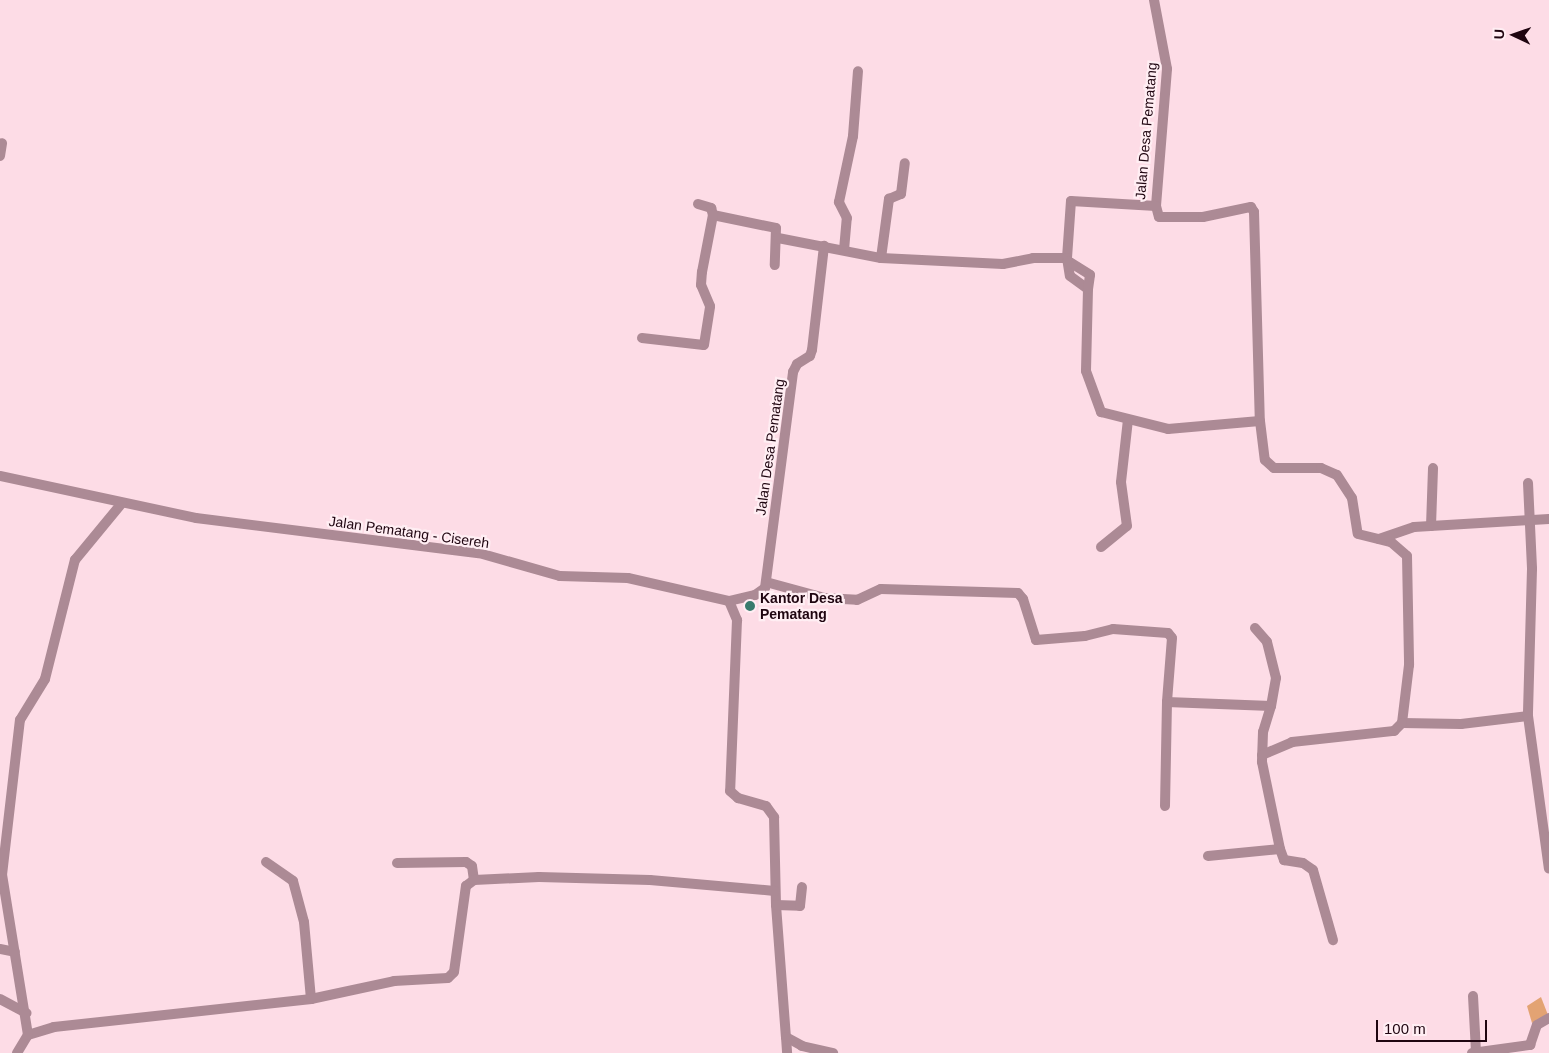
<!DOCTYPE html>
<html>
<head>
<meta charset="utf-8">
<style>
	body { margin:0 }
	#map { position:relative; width:1549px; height:1053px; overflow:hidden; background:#fddce6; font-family:Helvetica,sans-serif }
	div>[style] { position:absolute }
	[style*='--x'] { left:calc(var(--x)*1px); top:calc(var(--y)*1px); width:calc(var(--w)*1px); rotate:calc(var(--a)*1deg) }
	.green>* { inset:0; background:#e3a373 }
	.minor>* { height:10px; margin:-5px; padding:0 5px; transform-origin:5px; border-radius:5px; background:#ac8a95 }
	.dots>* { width:14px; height:14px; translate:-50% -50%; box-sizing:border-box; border:2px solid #ffeef3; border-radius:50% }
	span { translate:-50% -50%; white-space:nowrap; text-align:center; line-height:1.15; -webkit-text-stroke:4.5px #ffeef3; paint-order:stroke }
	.street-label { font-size:14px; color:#1f0510 }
	.poi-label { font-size:14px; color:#1f0510; font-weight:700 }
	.left { translate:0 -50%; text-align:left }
	.north { position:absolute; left:1489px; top:10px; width:50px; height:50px; -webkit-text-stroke:4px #ffeef3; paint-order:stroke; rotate:273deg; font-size:14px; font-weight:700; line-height:20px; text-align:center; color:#1f0510 }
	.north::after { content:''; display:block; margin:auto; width:18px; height:22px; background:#1f0510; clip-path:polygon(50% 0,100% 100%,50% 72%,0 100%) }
	.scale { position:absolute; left:1376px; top:1020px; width:111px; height:22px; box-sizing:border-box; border:2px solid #1f0510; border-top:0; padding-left:6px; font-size:15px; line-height:18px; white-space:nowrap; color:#1f0510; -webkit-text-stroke:4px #ffeef3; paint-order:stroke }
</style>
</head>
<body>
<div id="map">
	<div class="green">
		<div style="clip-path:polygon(1541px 997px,1548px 1015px,1532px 1023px,1527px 1006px)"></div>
	</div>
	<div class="minor">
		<div style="--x:1154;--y:0;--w:70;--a:79.3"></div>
		<div style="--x:1167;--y:69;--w:137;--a:94.6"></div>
		<div style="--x:1156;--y:206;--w:11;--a:75"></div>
		<div style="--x:1159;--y:217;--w:44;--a:0"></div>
		<div style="--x:1203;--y:217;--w:49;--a:-11.8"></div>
		<div style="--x:1251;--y:207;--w:6;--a:59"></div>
		<div style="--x:1254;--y:212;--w:209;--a:88.4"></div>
		<div style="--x:1260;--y:421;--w:39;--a:83"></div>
		<div style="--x:1265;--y:460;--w:12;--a:42"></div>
		<div style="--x:1274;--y:468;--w:47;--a:0"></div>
		<div style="--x:1321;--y:468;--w:17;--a:24"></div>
		<div style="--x:1337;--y:475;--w:27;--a:57"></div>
		<div style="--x:1352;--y:498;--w:36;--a:81"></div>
		<div style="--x:1358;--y:534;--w:34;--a:14"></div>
		<div style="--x:1391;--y:542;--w:21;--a:41"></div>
		<div style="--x:1407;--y:556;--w:109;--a:88.9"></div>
		<div style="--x:1409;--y:665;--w:58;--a:96.9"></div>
		<div style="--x:1402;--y:723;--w:59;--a:1"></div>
		<div style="--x:1461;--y:724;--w:67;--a:-6.8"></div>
		<div style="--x:1528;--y:716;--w:154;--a:82.2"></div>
		<div style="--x:0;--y:156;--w:13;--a:-81"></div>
		<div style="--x:698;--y:204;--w:14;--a:17"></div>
		<div style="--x:711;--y:208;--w:7;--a:74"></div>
		<div style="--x:713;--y:215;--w:64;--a:11.7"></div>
		<div style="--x:776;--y:228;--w:37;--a:92"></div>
		<div style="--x:778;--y:238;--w:105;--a:11"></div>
		<div style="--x:881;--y:258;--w:122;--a:2.8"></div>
		<div style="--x:1003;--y:264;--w:31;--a:-11"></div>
		<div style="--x:1033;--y:258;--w:34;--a:0"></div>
		<div style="--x:1067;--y:258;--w:57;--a:-86"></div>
		<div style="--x:1071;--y:201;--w:85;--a:3.4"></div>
		<div style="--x:844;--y:250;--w:32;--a:-85"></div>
		<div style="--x:847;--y:218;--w:18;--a:-117"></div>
		<div style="--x:839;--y:202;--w:67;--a:-78"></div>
		<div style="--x:853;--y:136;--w:65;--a:-85.6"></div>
		<div style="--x:881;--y:258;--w:60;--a:-82.3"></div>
		<div style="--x:889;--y:199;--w:13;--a:-23"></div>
		<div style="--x:901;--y:194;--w:31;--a:-83"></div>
		<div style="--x:1067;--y:258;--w:18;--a:81"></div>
		<div style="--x:1070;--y:276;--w:22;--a:36"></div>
		<div style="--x:1088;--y:289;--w:82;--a:91.4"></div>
		<div style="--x:1086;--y:371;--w:44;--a:69.9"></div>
		<div style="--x:1101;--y:412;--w:69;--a:14.2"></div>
		<div style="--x:1168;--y:429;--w:92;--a:-5"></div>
		<div style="--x:1068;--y:261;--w:26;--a:32"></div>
		<div style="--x:1090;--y:275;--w:14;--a:98"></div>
		<div style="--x:642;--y:338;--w:62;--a:6.4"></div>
		<div style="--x:704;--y:345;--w:39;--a:-81"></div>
		<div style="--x:710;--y:306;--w:23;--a:-113"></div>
		<div style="--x:701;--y:285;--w:13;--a:-86"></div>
		<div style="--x:702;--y:272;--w:58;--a:-79.1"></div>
		<div style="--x:0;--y:476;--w:200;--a:12.1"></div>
		<div style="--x:196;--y:518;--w:285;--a:7.1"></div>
		<div style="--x:479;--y:553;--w:84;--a:15.9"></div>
		<div style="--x:560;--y:576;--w:68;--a:1.7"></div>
		<div style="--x:628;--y:578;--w:104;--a:12.8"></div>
		<div style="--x:729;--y:601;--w:21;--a:67"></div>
		<div style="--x:737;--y:620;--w:171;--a:92.3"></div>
		<div style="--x:730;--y:791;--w:11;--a:41"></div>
		<div style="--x:738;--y:798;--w:29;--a:16"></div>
		<div style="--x:766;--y:806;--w:14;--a:54"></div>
		<div style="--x:774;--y:817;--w:88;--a:88.7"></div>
		<div style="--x:776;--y:905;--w:132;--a:85.7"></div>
		<div style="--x:786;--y:1037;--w:18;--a:29"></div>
		<div style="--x:802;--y:1046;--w:32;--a:13"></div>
		<div style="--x:1528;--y:483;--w:86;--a:87.3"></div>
		<div style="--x:1532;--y:569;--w:147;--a:91.6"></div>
		<div style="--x:1431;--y:526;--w:58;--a:-88"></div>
		<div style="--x:1379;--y:539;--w:37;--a:-19"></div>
		<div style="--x:1414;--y:527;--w:135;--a:-3.4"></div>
		<div style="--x:1101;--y:547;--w:33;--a:-39"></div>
		<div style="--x:1127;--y:526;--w:44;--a:-97.8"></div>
		<div style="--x:1121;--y:482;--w:62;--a:-83.6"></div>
		<div style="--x:766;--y:582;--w:60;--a:15.4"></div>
		<div style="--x:824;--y:598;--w:33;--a:3"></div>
		<div style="--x:857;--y:600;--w:26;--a:-25"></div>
		<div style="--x:881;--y:589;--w:137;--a:1.7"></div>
		<div style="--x:1018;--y:593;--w:8;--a:50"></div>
		<div style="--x:1023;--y:599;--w:43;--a:72.4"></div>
		<div style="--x:1036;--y:640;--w:49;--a:-4.7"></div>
		<div style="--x:1085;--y:636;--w:29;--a:-14"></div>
		<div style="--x:1113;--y:629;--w:55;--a:4.2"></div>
		<div style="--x:1168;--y:633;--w:6;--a:51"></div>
		<div style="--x:1172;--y:638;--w:64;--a:94.5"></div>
		<div style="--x:1167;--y:702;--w:104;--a:2.2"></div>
		<div style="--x:1271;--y:706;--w:27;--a:107"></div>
		<div style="--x:1263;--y:732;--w:30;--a:92"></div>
		<div style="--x:1262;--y:762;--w:89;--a:78.3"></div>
		<div style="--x:1280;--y:849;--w:12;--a:70"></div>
		<div style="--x:1284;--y:860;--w:19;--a:9"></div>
		<div style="--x:1303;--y:863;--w:12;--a:35"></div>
		<div style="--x:1313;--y:870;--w:73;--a:74.1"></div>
		<div style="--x:729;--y:601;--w:27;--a:-13"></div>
		<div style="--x:755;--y:595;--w:12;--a:-35"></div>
		<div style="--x:765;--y:588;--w:218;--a:-82.6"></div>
		<div style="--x:793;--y:372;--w:9;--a:-63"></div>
		<div style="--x:797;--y:364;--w:15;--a:-32"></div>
		<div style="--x:810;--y:356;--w:6;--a:-72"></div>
		<div style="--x:812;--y:350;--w:105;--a:-83.4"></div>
		<div style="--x:1255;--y:628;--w:18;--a:49"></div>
		<div style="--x:1267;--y:642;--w:37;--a:76"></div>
		<div style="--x:1276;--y:678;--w:28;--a:100"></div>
		<div style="--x:1262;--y:755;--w:33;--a:-23"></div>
		<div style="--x:1292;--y:742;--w:103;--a:-6.2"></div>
		<div style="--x:1394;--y:731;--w:11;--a:-45"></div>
		<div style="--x:1165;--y:806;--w:104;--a:-88.9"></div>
		<div style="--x:1208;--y:856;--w:72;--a:-5.6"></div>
		<div style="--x:266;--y:862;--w:33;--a:35"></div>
		<div style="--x:293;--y:881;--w:42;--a:75"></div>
		<div style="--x:304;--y:922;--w:77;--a:84.8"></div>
		<div style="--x:397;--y:863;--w:69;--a:-0.8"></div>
		<div style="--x:466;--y:862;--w:7;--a:34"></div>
		<div style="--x:472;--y:866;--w:14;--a:82"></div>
		<div style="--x:776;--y:905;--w:24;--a:2"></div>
		<div style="--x:800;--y:906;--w:19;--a:-84"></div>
		<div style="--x:0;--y:949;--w:15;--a:11"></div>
		<div style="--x:1473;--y:996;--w:56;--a:86.9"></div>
		<div style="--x:0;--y:999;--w:30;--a:28"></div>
		<div style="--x:28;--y:1035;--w:27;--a:-17"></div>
		<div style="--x:54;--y:1027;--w:259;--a:-6.2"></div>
		<div style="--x:311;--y:999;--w:85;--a:-12.2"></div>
		<div style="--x:394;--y:981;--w:54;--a:-3.2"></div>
		<div style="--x:448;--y:978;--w:8;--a:-45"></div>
		<div style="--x:454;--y:972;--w:87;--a:-82.1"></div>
		<div style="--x:466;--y:886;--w:10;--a:-37"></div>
		<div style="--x:474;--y:880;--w:65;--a:-2.6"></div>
		<div style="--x:539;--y:877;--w:111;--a:1.5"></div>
		<div style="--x:650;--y:880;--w:125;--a:5"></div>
		<div style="--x:786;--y:1037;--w:16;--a:86"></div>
		<div style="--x:17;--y:1053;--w:21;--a:-59"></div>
		<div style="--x:28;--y:1035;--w:162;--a:-99.2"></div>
		<div style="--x:2;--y:875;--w:156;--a:-83.4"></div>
		<div style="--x:20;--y:720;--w:48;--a:-58.6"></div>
		<div style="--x:45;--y:679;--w:123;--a:-75.9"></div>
		<div style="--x:75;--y:560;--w:74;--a:-50.5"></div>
		<div style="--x:1472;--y:1053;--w:59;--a:-7.9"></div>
		<div style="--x:1530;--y:1045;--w:21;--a:-71"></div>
		<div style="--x:1537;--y:1025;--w:14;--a:-30"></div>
	</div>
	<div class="dots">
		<div style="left:750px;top:606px;background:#397b6d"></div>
	</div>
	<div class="street-label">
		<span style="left:1146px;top:131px;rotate:-85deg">Jalan Desa Pematang</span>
		<span style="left:770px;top:447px;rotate:-82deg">Jalan Desa Pematang</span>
		<span style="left:409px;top:532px;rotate:8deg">Jalan Pematang - Cisereh</span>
	</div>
	<div class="poi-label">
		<span class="left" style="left:760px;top:606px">Kantor Desa<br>Pematang</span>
	</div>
	<div class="north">U</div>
	<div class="scale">100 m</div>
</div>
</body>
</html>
